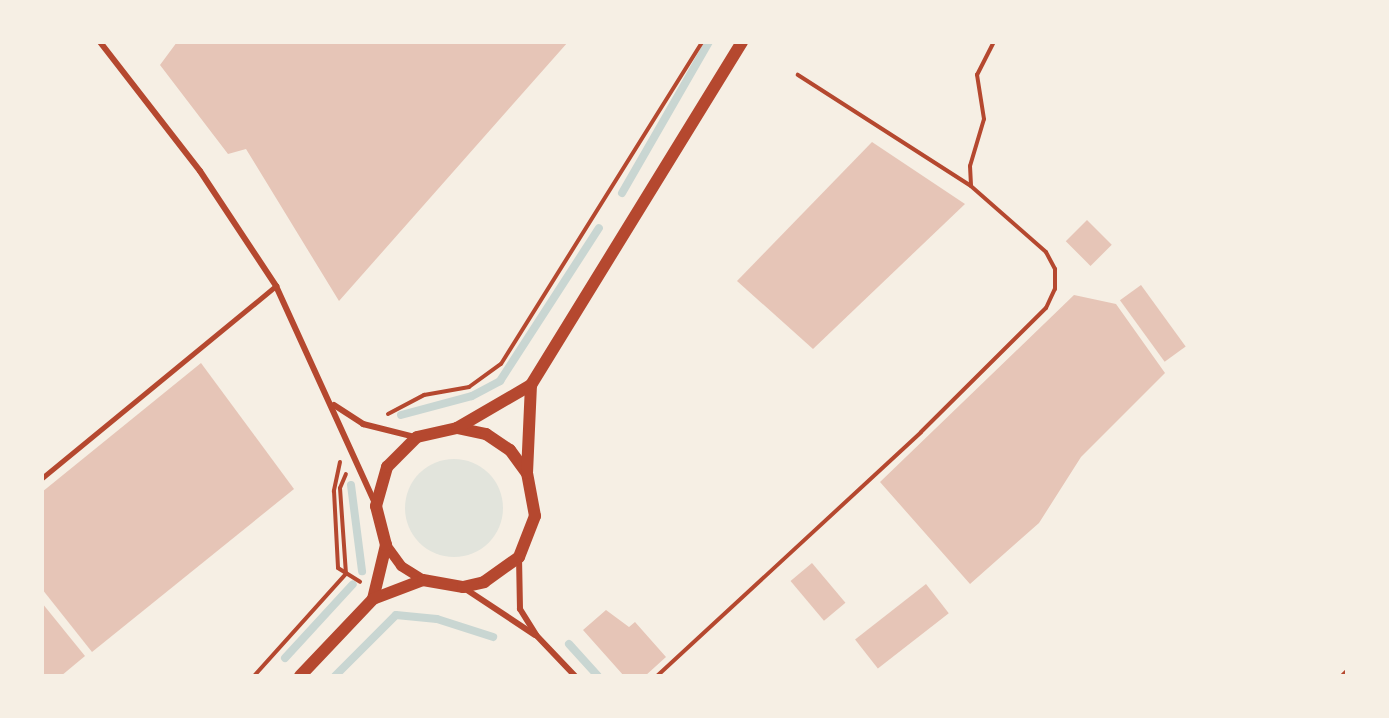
<!DOCTYPE html>
<html>
<head>
<meta charset="utf-8">
<style>
	body { margin:0 }
	#map { position:relative; width:1389px; height:718px; overflow:hidden; background:#f6efe4; font-family:"PT Serif",serif }
	div>[style] { position:absolute }
	[style*='--x'] { left:calc(var(--x)*1px); top:calc(var(--y)*1px); width:calc(var(--w)*1px); rotate:calc(var(--a)*1deg) }
	.green>* { inset:0; background:#e2e4dc }
	.round { border-radius:50% }
	.stream>* { height:8px; margin:-4px; padding:0 4px; transform-origin:4px; border-radius:4px; background:#c9d6d2 }
	.building>* { inset:0; background:#e6c5b7; transform-origin:0 0 }
	.path>* { height:4px; margin:-2px; padding:0 2px; transform-origin:2px; border-radius:2px; background:#b5482f }
	.service>* { height:4.5px; margin:-2.25px; padding:0 2.25px; transform-origin:2.25px; border-radius:2.25px; background:#b5482f }
	.minor>* { height:6px; margin:-3px; padding:0 3px; transform-origin:3px; border-radius:3px; background:#b5482f }
	.tertiary>* { height:10px; margin:-5px; padding:0 5px; transform-origin:5px; border-radius:5px; background:#b5482f }
	.secondary>* { height:12px; margin:-6px; padding:0 6px; transform-origin:6px; border-radius:6px; background:#b5482f }
	span { translate:-50% -50%; white-space:nowrap; text-align:center; line-height:1.15; -webkit-text-stroke:4.5px #f6efe4; paint-order:stroke }
	.frame { position:absolute; inset:0; border:44px solid #f6efe4; pointer-events:none }
</style>
</head>
<body>
<div id="map">
	<div class="green">
		<div class="round" style="left:405px;top:459px;width:98px;height:98px"></div>
	</div>
	<div class="stream">
		<div style="--x:622;--y:193;--w:174;--a:-60.1"></div>
		<div style="--x:401;--y:415;--w:73;--a:-15"></div>
		<div style="--x:472;--y:396;--w:32;--a:-28"></div>
		<div style="--x:500;--y:381;--w:182;--a:-57.1"></div>
		<div style="--x:351;--y:485;--w:87;--a:82.7"></div>
		<div style="--x:569;--y:644;--w:43;--a:47.8"></div>
		<div style="--x:285;--y:658;--w:100;--a:-47.4"></div>
		<div style="--x:335;--y:676;--w:86;--a:-45"></div>
		<div style="--x:396;--y:615;--w:41;--a:5.6"></div>
		<div style="--x:437;--y:619;--w:59;--a:17.8"></div>
	</div>
	<div class="building">
		<div style="clip-path:polygon(177px 42px,568px 42px,339px 301px,246px 149px,228px 154px,160px 65px)"></div>
		<div style="clip-path:polygon(872px 142px,965px 204px,813px 349px,737px 281px)"></div>
		<div style="left:1087px;top:220px;width:35px;height:30px;rotate:45deg"></div>
		<div style="left:1141px;top:285px;width:76px;height:26px;rotate:54deg"></div>
		<div style="clip-path:polygon(1074px 295px,1116px 304px,1165px 373px,1081px 457px,1039px 523px,970px 584px,880px 482px)"></div>
		<div style="clip-path:polygon(201px 363px,294px 489px,92px 652px,42px 589px,42px 492px)"></div>
		<div style="left:812px;top:563px;width:52px;height:28px;rotate:50deg"></div>
		<div style="left:926px;top:584px;width:37px;height:90px;rotate:52deg"></div>
		<div style="clip-path:polygon(42px 603px,85px 656px,61px 676px,42px 676px)"></div>
		<div style="clip-path:polygon(606px 610px,629px 627px,635px 622px,666px 657px,645px 676px,624px 676px,583px 630px)"></div>
	</div>
	<div class="path">
		<div style="--x:971;--y:185;--w:19;--a:-93"></div>
		<div style="--x:970;--y:166;--w:49;--a:-73.4"></div>
		<div style="--x:984;--y:119;--w:45;--a:-99"></div>
		<div style="--x:977;--y:75;--w:37;--a:-63"></div>
		<div style="--x:388;--y:414;--w:41;--a:-27.8"></div>
		<div style="--x:424;--y:395;--w:46;--a:-10.1"></div>
		<div style="--x:469;--y:387;--w:39;--a:-36"></div>
		<div style="--x:501;--y:364;--w:380;--a:-58"></div>
		<div style="--x:340;--y:462;--w:30;--a:102"></div>
		<div style="--x:334;--y:491;--w:77;--a:87"></div>
		<div style="--x:338;--y:568;--w:26;--a:32"></div>
		<div style="--x:254;--y:676;--w:137;--a:-48"></div>
		<div style="--x:346;--y:574;--w:86;--a:-94"></div>
		<div style="--x:340;--y:488;--w:15;--a:-67"></div>
		<div style="--x:657;--y:676;--w:359;--a:-42.7"></div>
		<div style="--x:921;--y:432;--w:176;--a:-44.8"></div>
		<div style="--x:1046;--y:308;--w:21;--a:-65"></div>
		<div style="--x:1055;--y:289;--w:20;--a:-90"></div>
		<div style="--x:1055;--y:269;--w:19;--a:-118"></div>
		<div style="--x:1046;--y:252;--w:100;--a:-138.7"></div>
		<div style="--x:971;--y:186;--w:206;--a:-147.3"></div>
	</div>
	<div class="service">
		<div style="--x:42;--y:478;--w:303;--a:-39.4"></div>
	</div>
	<div class="minor">
		<div style="--x:100;--y:42;--w:163;--a:52.2"></div>
		<div style="--x:200;--y:171;--w:138;--a:56.5"></div>
		<div style="--x:276;--y:286;--w:239;--a:65.5"></div>
		<div style="--x:334;--y:405;--w:35;--a:33"></div>
		<div style="--x:363;--y:424;--w:54;--a:14"></div>
		<div style="--x:519;--y:557;--w:52;--a:88.9"></div>
		<div style="--x:520;--y:609;--w:31;--a:58"></div>
		<div style="--x:536;--y:635;--w:57;--a:46.4"></div>
		<div style="--x:464;--y:588;--w:85;--a:33.5"></div>
		<div style="--x:1343;--y:676;--w:6;--a:-45"></div>
	</div>
	<div class="tertiary">
		<div style="--x:386;--y:545;--w:26;--a:54"></div>
		<div style="--x:401;--y:566;--w:26;--a:32"></div>
	</div>
	<div class="secondary">
		<div style="--x:457;--y:428;--w:30;--a:12"></div>
		<div style="--x:486;--y:434;--w:29;--a:34"></div>
		<div style="--x:510;--y:450;--w:29;--a:54"></div>
		<div style="--x:373;--y:599;--w:56;--a:-76.5"></div>
		<div style="--x:386;--y:545;--w:40;--a:-104.4"></div>
		<div style="--x:376;--y:506;--w:41;--a:-74.2"></div>
		<div style="--x:387;--y:467;--w:42;--a:-45"></div>
		<div style="--x:417;--y:437;--w:41;--a:-12.7"></div>
		<div style="--x:457;--y:428;--w:86;--a:-30.2"></div>
		<div style="--x:531;--y:385;--w:403;--a:-58.4"></div>
		<div style="--x:300;--y:676;--w:106;--a:-46.5"></div>
		<div style="--x:373;--y:599;--w:53;--a:-20.8"></div>
		<div style="--x:423;--y:580;--w:41;--a:9.9"></div>
		<div style="--x:463;--y:587;--w:22;--a:-13"></div>
		<div style="--x:484;--y:582;--w:43;--a:-35.5"></div>
		<div style="--x:519;--y:557;--w:44;--a:-68.7"></div>
		<div style="--x:535;--y:516;--w:44;--a:-100.5"></div>
		<div style="--x:527;--y:473;--w:88;--a:-87.4"></div>
	</div>
	<div class="frame"></div>
</div>
</body>
</html>
